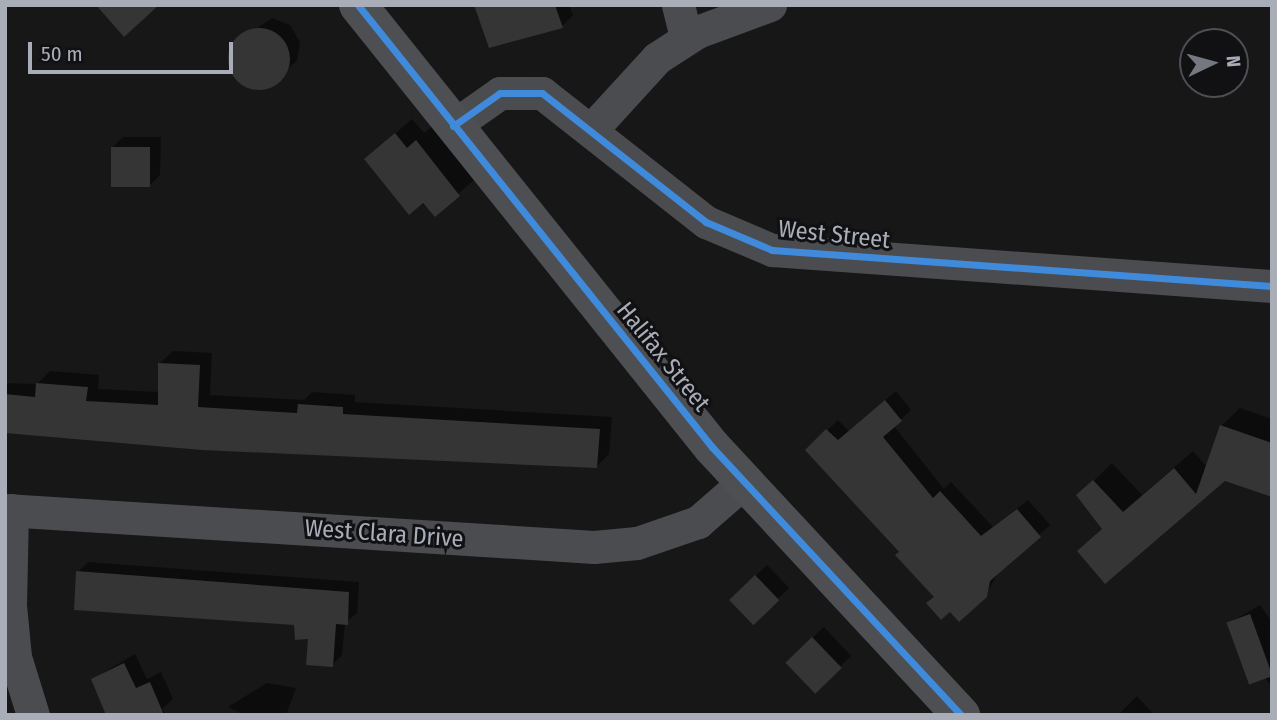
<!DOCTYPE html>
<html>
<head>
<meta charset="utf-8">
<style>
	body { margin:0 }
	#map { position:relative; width:1277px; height:720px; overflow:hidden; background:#171717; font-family:"Fira Sans Condensed",sans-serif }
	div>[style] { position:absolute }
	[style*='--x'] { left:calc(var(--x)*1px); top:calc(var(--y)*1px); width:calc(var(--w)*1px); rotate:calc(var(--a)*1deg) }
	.shadow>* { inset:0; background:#0007; transform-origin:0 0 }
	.building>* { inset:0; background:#353536; transform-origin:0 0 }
	.round { border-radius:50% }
	.minor>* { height:33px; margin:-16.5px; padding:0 16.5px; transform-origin:16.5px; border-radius:16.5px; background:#4b4c50 }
	.major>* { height:38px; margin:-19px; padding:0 19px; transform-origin:19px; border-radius:19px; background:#4d4f52 }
	.cycleway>* { height:7px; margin:-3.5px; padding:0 3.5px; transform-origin:3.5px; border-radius:3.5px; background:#408adc }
	span { translate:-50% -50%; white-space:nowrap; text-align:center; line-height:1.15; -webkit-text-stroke:6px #111113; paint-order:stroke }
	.street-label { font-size:24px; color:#a8adb8 }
	.frame { position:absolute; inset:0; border:7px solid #a8adb8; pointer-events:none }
	.north { position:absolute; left:1179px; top:28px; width:70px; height:70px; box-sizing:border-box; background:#111113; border:2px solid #4d4f55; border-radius:50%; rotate:85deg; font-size:19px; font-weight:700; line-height:28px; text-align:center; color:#a8adb8 }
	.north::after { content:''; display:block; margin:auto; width:24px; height:32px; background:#757880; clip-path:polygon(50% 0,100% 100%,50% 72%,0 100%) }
	.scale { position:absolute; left:28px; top:42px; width:205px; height:32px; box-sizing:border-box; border:4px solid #a8adb8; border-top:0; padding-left:9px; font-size:21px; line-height:24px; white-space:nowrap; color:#a8adb8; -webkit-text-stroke:5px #111113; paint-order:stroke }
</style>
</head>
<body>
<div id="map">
	<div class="shadow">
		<div style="clip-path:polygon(475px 5px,569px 5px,573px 15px,562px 26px)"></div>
		<div style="clip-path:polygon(272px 18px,290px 25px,300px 42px,297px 61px,263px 88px,245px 85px,232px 71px,235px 43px)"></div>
		<div style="clip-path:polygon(412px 119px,424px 133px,433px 126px,475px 179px,435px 214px,366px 159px)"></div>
		<div style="clip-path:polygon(123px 137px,161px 137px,160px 175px,150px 185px,112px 148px)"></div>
		<div style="clip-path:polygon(173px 351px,212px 353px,210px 395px,304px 400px,312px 392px,355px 395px,355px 402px,612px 417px,609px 454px,597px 466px,5px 433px,5px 383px,37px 384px,50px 371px,99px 375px,98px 389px,160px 392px,160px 363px)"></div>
		<div style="clip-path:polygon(896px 391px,911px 410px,894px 426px,944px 489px,951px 482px,993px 527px,1028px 500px,1050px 525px,999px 571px,985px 596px,950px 610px,807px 450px,838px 420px,849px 431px)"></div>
		<div style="clip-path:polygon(1240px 408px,1272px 419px,1272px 495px,1225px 479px,1105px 582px,1079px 551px,1103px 528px,1079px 495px,1112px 463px,1142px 495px,1193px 451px,1207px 467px,1221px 426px)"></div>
		<div style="clip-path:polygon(88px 562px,359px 582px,357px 613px,345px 623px,342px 655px,332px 665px,296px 623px,78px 572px)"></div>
		<div style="left:767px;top:565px;width:32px;height:50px;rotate:46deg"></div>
		<div style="clip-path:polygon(1260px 605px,1272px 622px,1272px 688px,1229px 623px)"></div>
		<div style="clip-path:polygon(824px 627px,851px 656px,815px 691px,798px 651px)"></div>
		<div style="clip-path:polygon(135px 654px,147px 679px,161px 672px,173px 699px,162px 709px,167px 715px,109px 715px,93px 679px)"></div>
		<div style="clip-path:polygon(267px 683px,296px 688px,286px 715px,244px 715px,228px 707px)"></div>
		<div style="clip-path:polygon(1137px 696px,1154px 715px,1118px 715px)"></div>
	</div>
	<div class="building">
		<div style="clip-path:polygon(96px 5px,159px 5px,124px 37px)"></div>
		<div style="clip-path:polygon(474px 5px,555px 5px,563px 28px,489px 48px)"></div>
		<div class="round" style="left:228px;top:28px;width:62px;height:62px"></div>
		<div style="clip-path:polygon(395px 133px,407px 148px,416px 140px,460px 196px,435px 217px,423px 203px,409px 215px,364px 159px)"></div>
		<div style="left:111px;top:147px;width:39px;height:40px"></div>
		<div style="clip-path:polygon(158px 363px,200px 365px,198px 407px,297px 413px,298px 404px,343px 407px,343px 414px,600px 429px,597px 468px,202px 450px,5px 433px,5px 394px,35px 397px,36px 383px,88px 387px,86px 401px,158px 405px)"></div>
		<div style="clip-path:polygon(885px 400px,902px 421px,883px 437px,933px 498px,940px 491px,981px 536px,1017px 509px,1041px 537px,990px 581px,987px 597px,959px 622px,950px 612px,941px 620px,926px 603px,934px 597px,895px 555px,899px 552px,805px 450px,826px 429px,838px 440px)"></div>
		<div style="clip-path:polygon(1220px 425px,1272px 443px,1272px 497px,1225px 481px,1105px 584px,1077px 551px,1102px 529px,1076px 495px,1093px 480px,1123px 512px,1174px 468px,1196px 494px)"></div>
		<div style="clip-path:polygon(76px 571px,349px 592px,348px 625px,336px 624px,333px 667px,306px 665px,308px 639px,295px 640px,294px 625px,74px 610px)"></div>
		<div style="left:755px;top:575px;width:35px;height:36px;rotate:46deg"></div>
		<div style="left:1250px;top:614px;width:66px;height:25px;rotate:70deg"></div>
		<div style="left:812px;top:637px;width:43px;height:37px;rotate:46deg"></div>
		<div style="clip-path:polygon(124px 663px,136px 688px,150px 682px,164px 715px,106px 715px,91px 679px)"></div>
	</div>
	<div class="minor">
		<div style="--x:678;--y:5;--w:34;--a:76"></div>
		<div style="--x:453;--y:126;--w:57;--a:-35.1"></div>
		<div style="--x:500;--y:93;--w:42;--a:0"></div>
		<div style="--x:542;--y:93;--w:209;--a:38.2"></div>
		<div style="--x:706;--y:222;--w:72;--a:23"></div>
		<div style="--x:772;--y:250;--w:501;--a:4.12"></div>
		<div style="--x:592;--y:129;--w:96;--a:-47.5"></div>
		<div style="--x:657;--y:58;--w:48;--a:-33"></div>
		<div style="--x:697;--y:32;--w:78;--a:-20.3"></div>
		<div style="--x:5;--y:510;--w:590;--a:3.59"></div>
		<div style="--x:594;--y:547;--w:43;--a:-5.3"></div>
		<div style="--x:637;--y:543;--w:65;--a:-19"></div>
		<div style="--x:698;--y:522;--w:61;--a:-41"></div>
		<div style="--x:12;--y:510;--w:95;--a:91.2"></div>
		<div style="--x:10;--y:605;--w:52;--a:84.5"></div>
		<div style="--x:15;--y:657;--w:61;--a:72.8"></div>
	</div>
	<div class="major">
		<div style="--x:358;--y:5;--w:566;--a:51.31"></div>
		<div style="--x:712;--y:447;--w:366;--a:47.1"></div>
	</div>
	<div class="cycleway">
		<div style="--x:358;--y:5;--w:566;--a:51.31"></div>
		<div style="--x:712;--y:447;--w:366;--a:47.1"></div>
		<div style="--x:453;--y:126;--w:57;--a:-35.1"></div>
		<div style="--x:500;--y:93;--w:42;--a:0"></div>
		<div style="--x:542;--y:93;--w:209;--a:38.2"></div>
		<div style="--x:706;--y:222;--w:72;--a:23"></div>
		<div style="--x:772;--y:250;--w:501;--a:4.12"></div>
	</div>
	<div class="street-label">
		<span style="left:834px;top:235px;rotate:6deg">West Street</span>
		<span style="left:663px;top:357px;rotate:51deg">Halifax Street</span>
		<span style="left:384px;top:534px;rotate:4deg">West Clara Drive</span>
	</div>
	<div class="frame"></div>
	<div class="north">N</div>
	<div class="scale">50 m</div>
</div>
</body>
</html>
